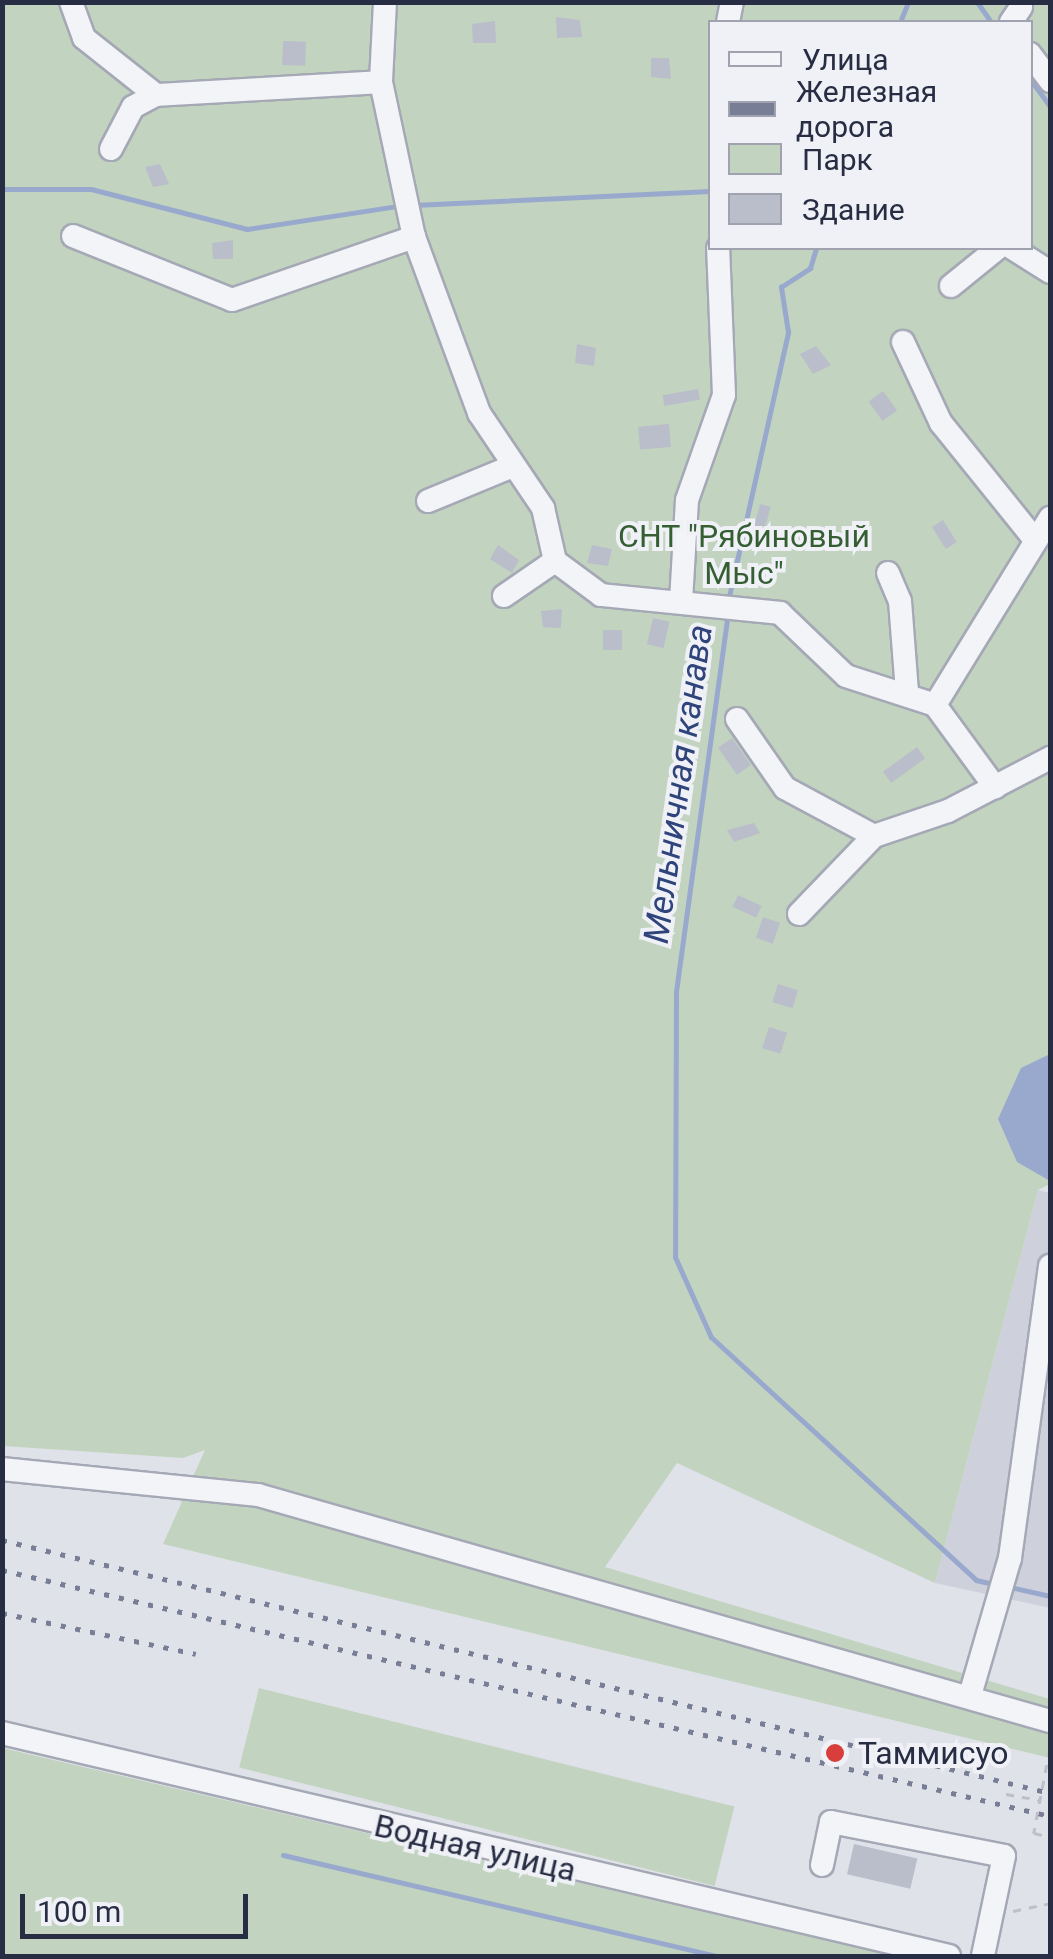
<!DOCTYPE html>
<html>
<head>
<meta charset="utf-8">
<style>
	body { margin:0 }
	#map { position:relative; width:1053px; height:1959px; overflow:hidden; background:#e0e2ea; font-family:Roboto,sans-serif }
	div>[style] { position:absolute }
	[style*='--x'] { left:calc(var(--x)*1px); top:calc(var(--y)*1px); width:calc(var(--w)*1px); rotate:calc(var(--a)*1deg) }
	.built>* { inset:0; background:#ced1dc }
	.green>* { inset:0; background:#c2d4c0; transform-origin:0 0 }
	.water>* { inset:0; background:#98a9cd }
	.stream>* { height:5px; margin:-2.5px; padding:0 2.5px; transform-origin:2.5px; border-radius:2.5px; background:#98a9cd }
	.building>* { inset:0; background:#babdca; transform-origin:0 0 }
	.path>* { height:2.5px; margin-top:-1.25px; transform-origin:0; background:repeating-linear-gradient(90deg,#bec0c9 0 8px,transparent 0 16px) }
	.roads { filter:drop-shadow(2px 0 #a5a8b5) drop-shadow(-2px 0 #a5a8b5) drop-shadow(0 2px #a5a8b5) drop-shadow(0 -2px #a5a8b5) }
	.minor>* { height:22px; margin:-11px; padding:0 11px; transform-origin:11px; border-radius:11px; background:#f3f4f8 }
	.rail>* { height:5px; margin-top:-2.5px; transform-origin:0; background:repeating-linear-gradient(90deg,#787e95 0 5px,transparent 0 15px) }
	.dots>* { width:28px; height:28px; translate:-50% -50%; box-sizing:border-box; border:5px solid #f0f1f7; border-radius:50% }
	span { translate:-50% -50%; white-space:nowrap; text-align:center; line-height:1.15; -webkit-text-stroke:8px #f0f1f7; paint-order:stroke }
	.park-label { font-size:32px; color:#355f33 }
	.poi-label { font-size:32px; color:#272d43 }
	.left { translate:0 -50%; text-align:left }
	.street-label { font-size:32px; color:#272d43 }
	.water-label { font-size:35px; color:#2e447a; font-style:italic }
	.frame { position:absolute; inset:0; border:5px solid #272d43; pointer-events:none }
	.legend { position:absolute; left:708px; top:20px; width:325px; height:230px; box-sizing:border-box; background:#f0f1f7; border:2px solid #a0a3af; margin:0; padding:12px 18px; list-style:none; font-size:30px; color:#272d43 }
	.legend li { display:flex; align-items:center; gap:20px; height:50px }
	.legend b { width:50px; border:2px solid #a0a3af }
	.scale { position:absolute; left:20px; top:1894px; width:228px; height:45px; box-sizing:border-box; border:5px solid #272d43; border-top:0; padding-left:12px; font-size:30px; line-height:35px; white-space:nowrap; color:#272d43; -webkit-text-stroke:8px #f0f1f7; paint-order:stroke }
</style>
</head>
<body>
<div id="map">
	<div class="built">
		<div style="clip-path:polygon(1038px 1190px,1050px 1193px,1050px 1608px,935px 1583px)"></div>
	</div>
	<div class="green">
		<div style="clip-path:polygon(evenodd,2px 3px,1050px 3px,1050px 1184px,1038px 1190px,935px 1583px,677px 1463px,605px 1567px,1050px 1699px,1050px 1758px,163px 1544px,205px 1450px,183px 1458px,3px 1446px,2px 3px,710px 22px,1030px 22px,1030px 248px,710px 248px,710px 22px)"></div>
		<div style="left:259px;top:1688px;width:490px;height:82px;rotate:14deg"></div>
		<div style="clip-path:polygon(3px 1748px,28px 1754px,893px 1956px,3px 1956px)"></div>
	</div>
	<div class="water">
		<div style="clip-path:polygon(1050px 1054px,1050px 1181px,1017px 1162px,998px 1119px,1021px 1068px)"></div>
	</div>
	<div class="stream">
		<div style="--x:977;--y:2;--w:24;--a:55"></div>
		<div style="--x:900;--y:22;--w:22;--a:-68"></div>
		<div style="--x:1030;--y:79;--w:34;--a:54"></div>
		<div style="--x:2;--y:189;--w:89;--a:0"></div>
		<div style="--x:91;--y:189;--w:161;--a:14.4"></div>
		<div style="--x:247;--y:229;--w:153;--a:-8.7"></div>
		<div style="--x:414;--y:205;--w:296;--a:-2.7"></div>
		<div style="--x:728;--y:601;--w:276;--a:-77.4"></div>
		<div style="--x:788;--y:332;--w:46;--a:-98.8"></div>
		<div style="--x:781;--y:287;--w:35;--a:-33"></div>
		<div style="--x:810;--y:268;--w:21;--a:-73"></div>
		<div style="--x:728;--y:612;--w:384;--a:97.8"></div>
		<div style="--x:676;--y:992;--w:265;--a:90.2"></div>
		<div style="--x:675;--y:1257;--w:88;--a:65.8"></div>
		<div style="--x:711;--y:1337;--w:360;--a:42.5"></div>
		<div style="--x:976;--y:1580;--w:18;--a:13"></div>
		<div style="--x:1010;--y:1587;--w:41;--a:12.7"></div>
		<div style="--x:283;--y:1855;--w:447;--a:13.1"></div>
	</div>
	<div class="building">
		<div style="clip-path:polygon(556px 17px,580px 20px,582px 37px,557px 38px)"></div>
		<div style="clip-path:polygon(495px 21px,496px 43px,473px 43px,472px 24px)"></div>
		<div style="left:283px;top:41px;width:23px;height:24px;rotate:2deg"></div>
		<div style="clip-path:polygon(651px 58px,669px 58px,671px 79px,651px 77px)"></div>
		<div style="clip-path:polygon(160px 164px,169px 184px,153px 187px,145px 167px)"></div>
		<div style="clip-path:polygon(233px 240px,233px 259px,213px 259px,212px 243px)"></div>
		<div style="clip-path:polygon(577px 344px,596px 348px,594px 366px,575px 363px)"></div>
		<div style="clip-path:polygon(816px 346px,831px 365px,813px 374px,800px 354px)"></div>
		<div style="left:698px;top:389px;width:11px;height:36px;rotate:80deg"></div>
		<div style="left:883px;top:391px;width:24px;height:18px;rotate:54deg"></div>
		<div style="left:669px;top:424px;width:23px;height:31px;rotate:85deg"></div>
		<div style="left:760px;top:504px;width:11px;height:38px;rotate:15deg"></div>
		<div style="left:943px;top:520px;width:26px;height:13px;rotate:58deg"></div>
		<div style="clip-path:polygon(498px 545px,519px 560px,512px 573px,490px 559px)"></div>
		<div style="clip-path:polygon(592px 545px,612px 549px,608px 566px,587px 563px)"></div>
		<div style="clip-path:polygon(562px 609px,561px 628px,543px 627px,541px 611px)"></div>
		<div style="left:653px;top:618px;width:17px;height:27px;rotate:13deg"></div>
		<div style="left:603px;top:630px;width:19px;height:20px"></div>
		<div style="left:732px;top:738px;width:33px;height:17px;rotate:55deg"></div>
		<div style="left:917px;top:747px;width:14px;height:42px;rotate:54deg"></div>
		<div style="clip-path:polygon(754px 823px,760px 833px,734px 842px,727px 830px)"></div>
		<div style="left:738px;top:895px;width:26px;height:13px;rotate:25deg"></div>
		<div style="left:763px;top:917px;width:18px;height:22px;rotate:19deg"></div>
		<div style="left:778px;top:984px;width:21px;height:19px;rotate:17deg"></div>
		<div style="left:769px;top:1027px;width:19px;height:22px;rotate:18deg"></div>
		<div style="left:854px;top:1844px;width:65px;height:31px;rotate:13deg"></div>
	</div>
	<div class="path">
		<div style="--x:1050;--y:1749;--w:86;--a:100.8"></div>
		<div style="--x:1034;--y:1833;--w:16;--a:14"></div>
		<div style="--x:1006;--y:1794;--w:34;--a:10"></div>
		<div style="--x:1013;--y:1911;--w:38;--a:-12"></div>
	</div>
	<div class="roads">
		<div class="minor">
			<div style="--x:71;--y:2;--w:38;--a:70"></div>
			<div style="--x:84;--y:38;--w:92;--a:38.4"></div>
			<div style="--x:156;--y:95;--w:225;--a:-3.3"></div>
			<div style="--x:385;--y:2;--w:80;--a:92.9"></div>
			<div style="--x:381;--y:82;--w:158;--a:78"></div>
			<div style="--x:414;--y:237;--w:188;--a:69.7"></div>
			<div style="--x:479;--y:413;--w:115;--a:56"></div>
			<div style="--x:543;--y:508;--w:54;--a:77.2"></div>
			<div style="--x:555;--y:561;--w:57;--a:36.5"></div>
			<div style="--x:601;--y:595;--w:180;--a:5.7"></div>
			<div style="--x:780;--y:613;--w:91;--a:43.7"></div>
			<div style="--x:846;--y:676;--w:94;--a:18"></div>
			<div style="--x:935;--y:705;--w:102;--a:53.8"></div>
			<div style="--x:728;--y:22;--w:20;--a:-79"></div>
			<div style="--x:1011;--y:22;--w:18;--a:-56"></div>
			<div style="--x:1030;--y:54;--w:34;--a:53"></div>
			<div style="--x:111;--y:149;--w:47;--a:-62.4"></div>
			<div style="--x:133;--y:107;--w:26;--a:-28"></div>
			<div style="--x:73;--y:236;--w:171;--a:21.9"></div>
			<div style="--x:232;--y:300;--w:193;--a:-19.1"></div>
			<div style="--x:1012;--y:248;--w:45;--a:32.3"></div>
			<div style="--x:951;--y:286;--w:60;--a:-39"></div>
			<div style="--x:903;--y:342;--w:89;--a:64.9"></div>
			<div style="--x:941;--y:423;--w:151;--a:51.2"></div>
			<div style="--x:428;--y:501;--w:87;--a:-22.4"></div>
			<div style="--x:888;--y:573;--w:30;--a:67"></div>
			<div style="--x:900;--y:601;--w:91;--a:85.6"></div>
			<div style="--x:504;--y:596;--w:62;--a:-34.5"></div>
			<div style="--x:681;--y:601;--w:101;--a:-86.6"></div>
			<div style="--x:687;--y:500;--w:111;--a:-70.6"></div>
			<div style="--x:724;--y:395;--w:147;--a:-92.3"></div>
			<div style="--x:935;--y:705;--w:220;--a:-58.4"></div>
			<div style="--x:737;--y:719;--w:84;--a:55.2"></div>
			<div style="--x:785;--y:788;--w:101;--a:28.3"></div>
			<div style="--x:799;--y:914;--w:108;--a:-46.1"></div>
			<div style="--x:874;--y:836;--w:78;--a:-18.7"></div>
			<div style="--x:948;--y:811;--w:115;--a:-27.5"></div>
			<div style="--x:2;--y:1469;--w:257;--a:5.8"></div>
			<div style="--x:258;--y:1495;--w:824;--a:15.93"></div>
			<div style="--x:971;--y:1692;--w:140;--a:-73.8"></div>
			<div style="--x:1010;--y:1558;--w:295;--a:-82.2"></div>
			<div style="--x:2;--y:1733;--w:973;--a:13.25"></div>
			<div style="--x:822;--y:1865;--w:44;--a:-78.2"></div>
			<div style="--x:831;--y:1822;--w:176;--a:11.1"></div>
			<div style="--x:1004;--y:1856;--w:102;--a:101.9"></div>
		</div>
	</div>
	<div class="rail">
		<div style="--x:2;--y:1540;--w:1078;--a:13.57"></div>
		<div style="--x:2;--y:1570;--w:1076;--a:13.21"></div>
		<div style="--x:2;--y:1613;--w:198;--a:11.9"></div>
	</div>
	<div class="dots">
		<div style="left:835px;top:1753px;background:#d83e3c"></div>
	</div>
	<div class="park-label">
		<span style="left:744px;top:555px">СНТ "Рябиновый<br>Мыс"</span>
	</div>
	<div class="poi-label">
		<span class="left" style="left:858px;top:1753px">Таммисуо</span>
	</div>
	<div class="street-label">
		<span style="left:475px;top:1848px;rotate:13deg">Водная улица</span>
	</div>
	<div class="water-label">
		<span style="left:679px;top:784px;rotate:-82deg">Мельничная канава</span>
	</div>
	<div class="frame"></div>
	<ul class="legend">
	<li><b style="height:12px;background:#f3f4f8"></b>Улица</li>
	<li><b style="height:12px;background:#787e95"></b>Железная дорога</li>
	<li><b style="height:28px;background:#c2d4c0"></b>Парк</li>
	<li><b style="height:28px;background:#babdca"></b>Здание</li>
	</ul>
	<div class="scale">100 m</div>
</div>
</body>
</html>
